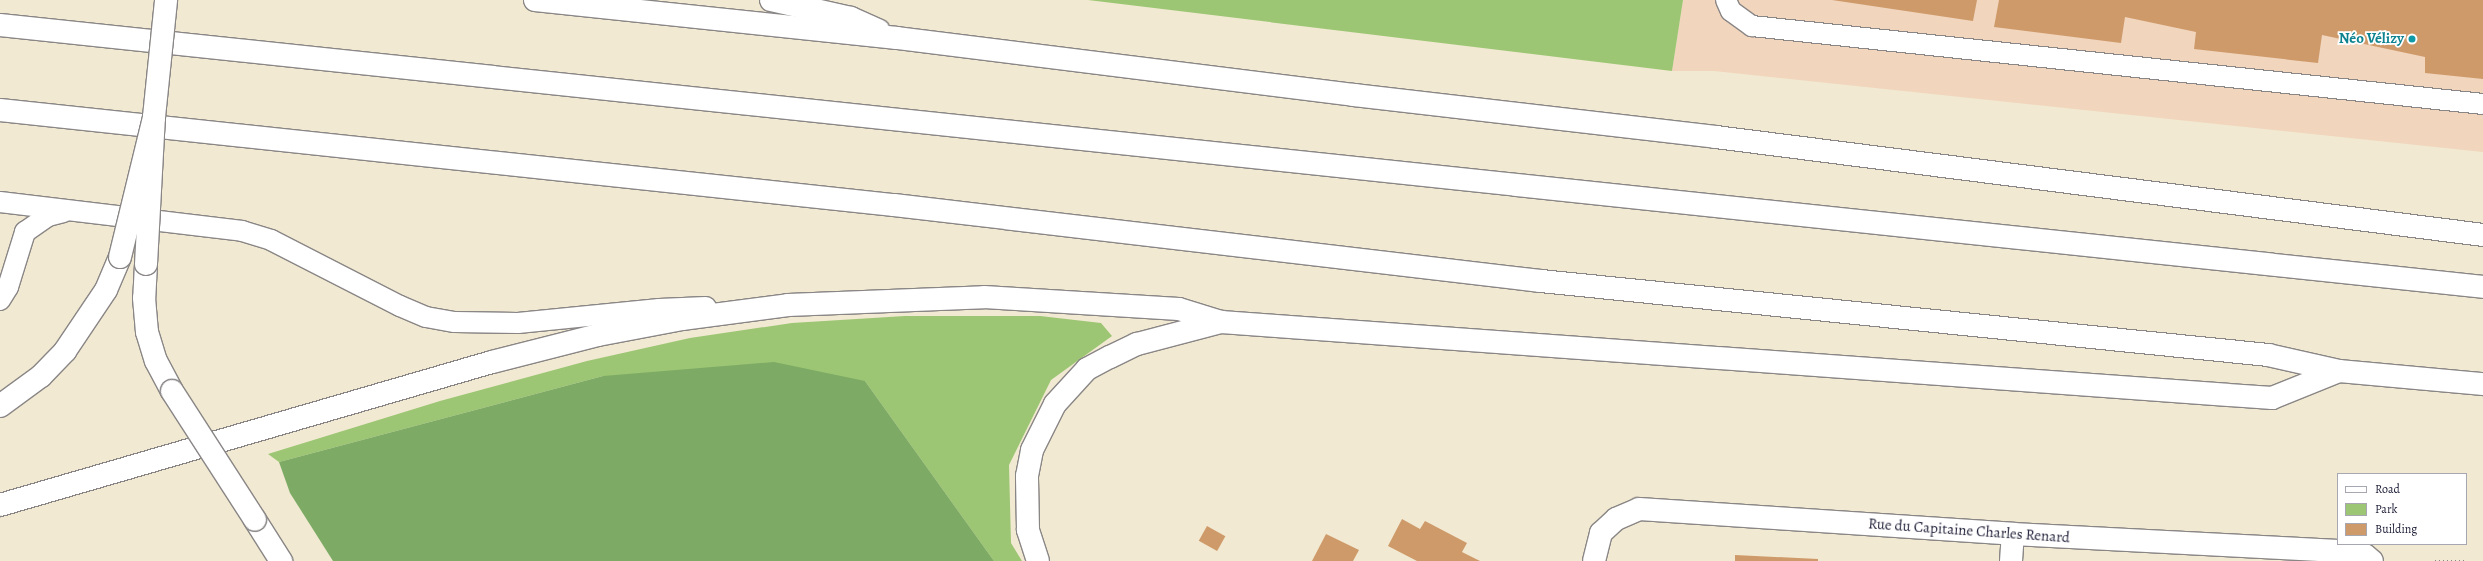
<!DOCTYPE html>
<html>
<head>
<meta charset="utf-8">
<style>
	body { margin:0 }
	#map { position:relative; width:2483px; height:561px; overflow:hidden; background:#f1e9d1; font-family:Alegreya,serif }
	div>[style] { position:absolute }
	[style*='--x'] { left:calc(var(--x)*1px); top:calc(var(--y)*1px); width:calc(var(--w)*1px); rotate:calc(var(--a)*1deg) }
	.built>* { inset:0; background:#f1d5bd }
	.green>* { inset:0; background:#9cc673 }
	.forest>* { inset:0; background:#7dab65 }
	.building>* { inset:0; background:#cf9a6a; transform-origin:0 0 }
	.path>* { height:2.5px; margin-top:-1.25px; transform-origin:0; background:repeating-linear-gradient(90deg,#8a8686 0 1px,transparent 0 4px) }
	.roads { filter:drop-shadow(1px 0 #8a8686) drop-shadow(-1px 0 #8a8686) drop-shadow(0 1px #8a8686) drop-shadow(0 -1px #8a8686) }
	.lane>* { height:20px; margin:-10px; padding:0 10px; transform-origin:10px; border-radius:10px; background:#fff }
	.street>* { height:22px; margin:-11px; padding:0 11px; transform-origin:11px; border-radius:11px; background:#fff }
	.secondary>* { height:22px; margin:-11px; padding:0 11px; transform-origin:11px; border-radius:11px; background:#fff }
	.highway>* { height:22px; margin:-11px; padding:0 11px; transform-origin:11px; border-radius:11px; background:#fff }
	.bridges { filter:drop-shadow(1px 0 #8a8686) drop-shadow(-1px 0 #8a8686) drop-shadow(0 1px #8a8686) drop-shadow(0 -1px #8a8686) }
	.secondary-bridge>* { height:22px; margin:-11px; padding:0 11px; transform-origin:11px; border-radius:11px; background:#fff }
	.highway-bridge>* { height:22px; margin:-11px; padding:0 11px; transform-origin:11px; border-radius:11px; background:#fff }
	.dots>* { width:11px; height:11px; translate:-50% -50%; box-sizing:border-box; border:2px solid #fff; border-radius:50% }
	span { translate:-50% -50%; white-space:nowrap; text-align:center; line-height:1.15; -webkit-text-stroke:3.5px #fff; paint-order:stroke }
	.culture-label { font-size:15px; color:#0d838f; font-weight:700 }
	.right { translate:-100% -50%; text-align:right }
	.street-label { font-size:15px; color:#22223b }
	.legend { position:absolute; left:2337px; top:473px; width:130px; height:72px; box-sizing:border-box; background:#fff; border:1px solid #a7a7b1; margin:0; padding:5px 7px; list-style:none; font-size:12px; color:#22223b }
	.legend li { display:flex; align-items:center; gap:8px; height:20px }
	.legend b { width:20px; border:1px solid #a7a7b1 }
</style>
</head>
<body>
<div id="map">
	<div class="built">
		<div style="clip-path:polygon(1683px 0,2483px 0,2483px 152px,1714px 71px,1672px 71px)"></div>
	</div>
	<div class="green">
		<div style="clip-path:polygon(1088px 0,1683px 0,1672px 71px)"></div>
		<div style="clip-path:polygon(905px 316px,1040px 316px,1101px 323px,1112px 336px,1051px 380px,1009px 465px,1011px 543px,1022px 561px,994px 561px,865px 381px,603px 376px,279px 462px,268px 454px,440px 401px,587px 361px,690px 338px,792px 323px)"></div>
	</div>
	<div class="forest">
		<div style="clip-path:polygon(774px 362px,865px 381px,994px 561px,333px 561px,290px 493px,279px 462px,603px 376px)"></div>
	</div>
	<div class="building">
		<div style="clip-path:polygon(1832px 0,1977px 0,1973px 21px)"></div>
		<div style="clip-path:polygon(1999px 0,2483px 0,2483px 79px,2425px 73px,2425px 57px,2322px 35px,2318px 63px,2194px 49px,2196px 32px,2125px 17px,2121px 43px,1994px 27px)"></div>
		<div style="clip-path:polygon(1402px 519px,1420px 529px,1425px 521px,1467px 543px,1462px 552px,1480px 561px,1417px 561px,1388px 546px)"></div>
		<div style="left:1207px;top:526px;width:21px;height:17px;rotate:29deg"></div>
		<div style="clip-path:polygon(1326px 534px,1359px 550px,1353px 561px,1312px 561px)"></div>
		<div style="clip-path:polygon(1735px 555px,1818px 559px,1818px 561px,1735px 561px)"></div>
	</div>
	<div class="path">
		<div style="--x:2435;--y:561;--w:31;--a:0"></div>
	</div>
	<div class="roads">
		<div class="lane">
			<div style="--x:1726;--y:0;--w:12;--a:66"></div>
			<div style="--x:1731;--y:11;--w:26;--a:36"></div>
			<div style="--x:1752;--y:26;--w:735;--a:6.09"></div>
			<div style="--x:0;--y:202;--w:244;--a:6.8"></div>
			<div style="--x:242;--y:231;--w:30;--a:17"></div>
			<div style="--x:271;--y:240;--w:145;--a:27.1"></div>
			<div style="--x:400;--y:306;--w:28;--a:23"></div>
			<div style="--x:426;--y:317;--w:29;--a:10"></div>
			<div style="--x:455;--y:322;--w:63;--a:0.9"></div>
			<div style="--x:518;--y:323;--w:142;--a:-5.7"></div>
			<div style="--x:659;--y:309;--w:47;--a:-2.4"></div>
			<div style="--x:0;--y:300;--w:15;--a:-58"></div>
			<div style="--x:8;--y:287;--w:58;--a:-72.8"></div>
			<div style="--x:25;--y:232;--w:28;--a:-35"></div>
			<div style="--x:48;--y:216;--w:16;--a:-14"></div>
		</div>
		<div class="street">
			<div style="--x:1594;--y:561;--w:29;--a:-76"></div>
			<div style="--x:1601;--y:533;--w:21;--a:-43"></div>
			<div style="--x:1616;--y:519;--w:25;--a:-23"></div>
			<div style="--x:1639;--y:509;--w:375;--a:3.8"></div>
			<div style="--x:2013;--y:534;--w:326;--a:3"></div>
			<div style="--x:2339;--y:551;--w:26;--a:9"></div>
			<div style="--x:2365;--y:555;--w:9;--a:41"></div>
			<div style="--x:2011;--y:561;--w:27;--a:-86"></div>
		</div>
		<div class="secondary">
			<div style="--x:146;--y:264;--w:34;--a:93"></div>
			<div style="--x:144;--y:298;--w:34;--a:85"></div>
			<div style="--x:147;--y:332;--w:30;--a:73"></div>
			<div style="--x:156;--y:361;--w:34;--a:62"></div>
			<div style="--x:255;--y:520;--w:49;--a:57.6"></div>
		</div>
		<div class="highway">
			<div style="--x:535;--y:0;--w:364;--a:6"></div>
			<div style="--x:897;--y:38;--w:461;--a:7.1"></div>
			<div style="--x:1354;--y:95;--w:364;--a:6.6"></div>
			<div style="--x:1716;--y:137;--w:773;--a:7.28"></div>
			<div style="--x:771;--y:0;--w:82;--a:12.7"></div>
			<div style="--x:851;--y:18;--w:30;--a:24"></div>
			<div style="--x:0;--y:25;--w:2497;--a:6.02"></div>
			<div style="--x:0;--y:110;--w:899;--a:6.07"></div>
			<div style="--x:894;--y:205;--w:651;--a:6.7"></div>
			<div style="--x:1541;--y:281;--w:731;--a:5.81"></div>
			<div style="--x:2268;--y:355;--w:73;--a:12.7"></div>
			<div style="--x:2339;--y:371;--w:145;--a:5.2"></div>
			<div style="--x:0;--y:406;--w:51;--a:-36.2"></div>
			<div style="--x:41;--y:376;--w:35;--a:-46"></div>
			<div style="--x:65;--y:351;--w:73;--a:-56.1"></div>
			<div style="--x:106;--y:290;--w:36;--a:-67"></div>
			<div style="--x:0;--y:505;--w:512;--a:-16.21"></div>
			<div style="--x:492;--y:362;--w:109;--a:-14.3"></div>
			<div style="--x:598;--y:335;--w:86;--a:-10.8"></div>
			<div style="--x:682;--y:319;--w:107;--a:-7.5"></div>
			<div style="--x:788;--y:305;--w:196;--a:-2.3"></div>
			<div style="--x:984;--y:297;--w:195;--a:3.5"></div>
			<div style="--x:1179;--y:309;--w:44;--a:17.2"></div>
			<div style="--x:1221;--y:322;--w:1054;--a:4.14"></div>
			<div style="--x:2272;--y:398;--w:72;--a:-21.9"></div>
			<div style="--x:1038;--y:561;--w:33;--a:-108"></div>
			<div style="--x:1028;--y:530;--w:54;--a:-91.1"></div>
			<div style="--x:1027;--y:476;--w:26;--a:-79"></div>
			<div style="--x:1032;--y:450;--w:51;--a:-63.4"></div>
			<div style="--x:1055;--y:404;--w:47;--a:-47.6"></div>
			<div style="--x:1087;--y:369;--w:26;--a:-28"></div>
			<div style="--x:1110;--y:357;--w:30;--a:-26"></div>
			<div style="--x:1137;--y:344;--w:87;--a:-14.7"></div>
		</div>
	</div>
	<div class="bridges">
		<div class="secondary-bridge">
			<div style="--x:146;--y:264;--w:147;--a:-86.9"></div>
			<div style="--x:154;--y:117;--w:118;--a:-84.1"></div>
			<div style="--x:172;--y:391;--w:153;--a:57.2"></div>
		</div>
		<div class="highway-bridge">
			<div style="--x:120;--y:257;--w:144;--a:-76.3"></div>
		</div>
	</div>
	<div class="dots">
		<div style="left:2412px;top:39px;background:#0f9aa8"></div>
	</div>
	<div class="culture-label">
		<span class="right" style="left:2404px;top:39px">Néo Vélizy</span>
	</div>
	<div class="street-label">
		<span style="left:1969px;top:531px;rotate:4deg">Rue du Capitaine Charles Renard</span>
	</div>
	<ul class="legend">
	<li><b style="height:5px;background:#fff"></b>Road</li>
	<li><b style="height:11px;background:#9cc673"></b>Park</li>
	<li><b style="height:11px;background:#cf9a6a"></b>Building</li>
	</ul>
</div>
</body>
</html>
